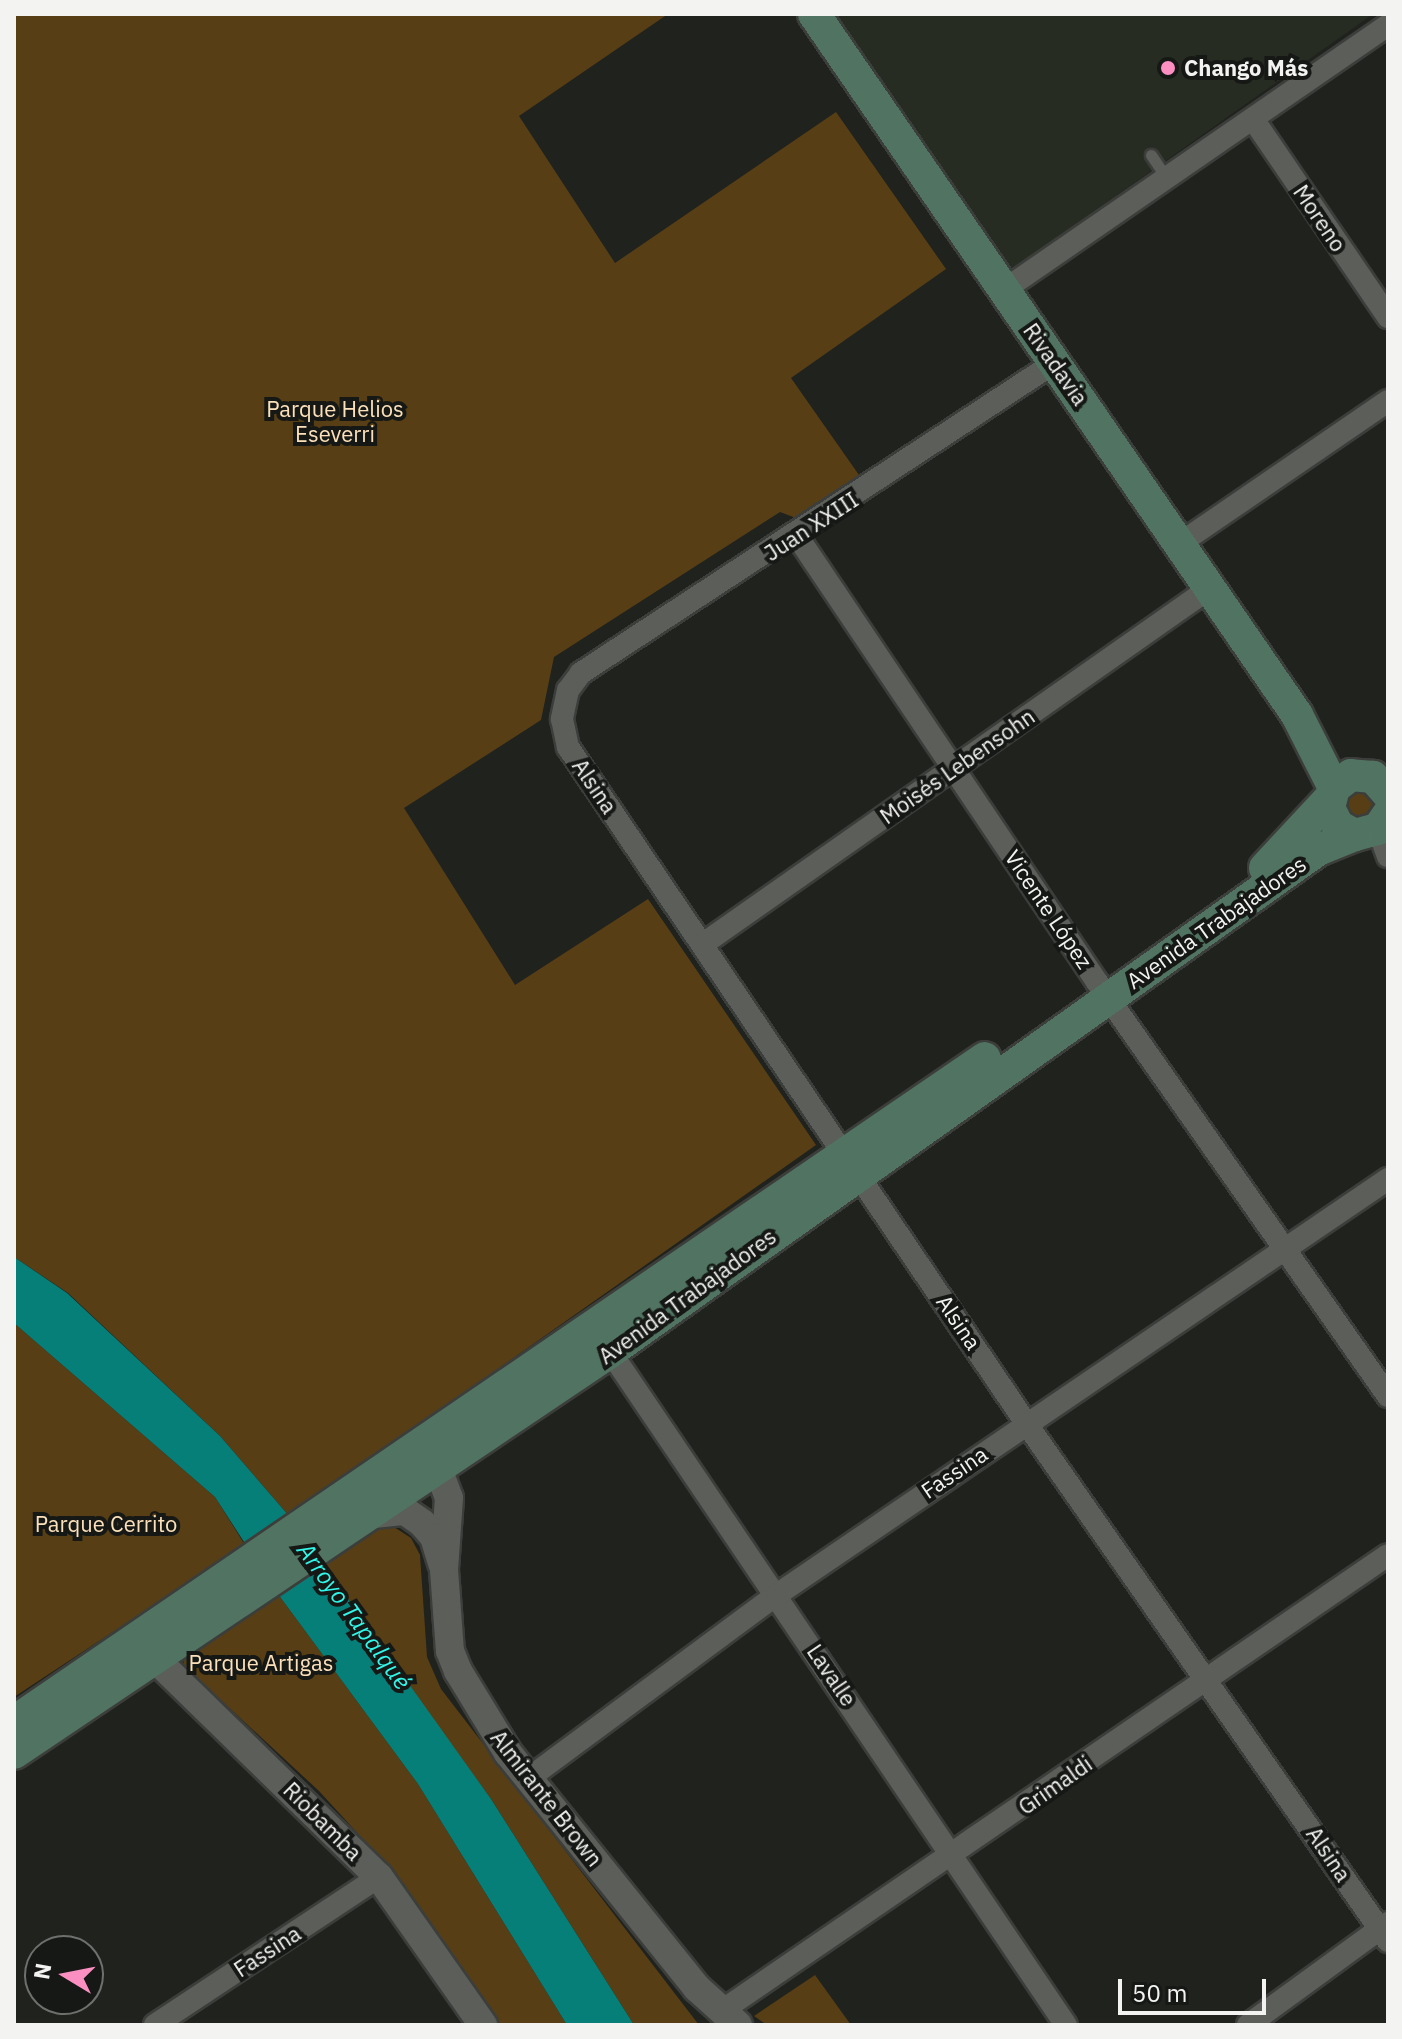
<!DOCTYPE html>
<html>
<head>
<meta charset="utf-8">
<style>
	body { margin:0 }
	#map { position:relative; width:1402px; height:2039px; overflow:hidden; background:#20221e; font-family:"IBM Plex Sans",sans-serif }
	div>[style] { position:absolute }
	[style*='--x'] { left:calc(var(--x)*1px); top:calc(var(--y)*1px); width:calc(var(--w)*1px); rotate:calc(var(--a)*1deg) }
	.built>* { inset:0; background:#272c23 }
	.green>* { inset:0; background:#573e15 }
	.water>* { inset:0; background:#077f79 }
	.roads { filter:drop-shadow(2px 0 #3c3e3b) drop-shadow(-2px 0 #3c3e3b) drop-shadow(0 2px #3c3e3b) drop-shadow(0 -2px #3c3e3b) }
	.service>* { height:11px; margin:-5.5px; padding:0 5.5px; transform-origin:5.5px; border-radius:5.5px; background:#5c5e5a }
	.minor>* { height:22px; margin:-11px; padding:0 11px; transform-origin:11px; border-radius:11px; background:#5c5e5a }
	.tertiary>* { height:28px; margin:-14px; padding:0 14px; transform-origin:14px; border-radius:14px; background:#5c5e5a }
	.secondary>* { height:32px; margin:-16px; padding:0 16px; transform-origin:16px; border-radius:16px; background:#517462 }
	.dots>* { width:22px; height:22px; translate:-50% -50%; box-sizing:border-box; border:4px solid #161815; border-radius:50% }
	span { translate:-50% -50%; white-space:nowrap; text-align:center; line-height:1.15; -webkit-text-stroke:8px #161815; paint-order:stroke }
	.poi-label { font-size:22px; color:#f3f4f2; font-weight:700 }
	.left { translate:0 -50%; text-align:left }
	.street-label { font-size:22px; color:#f3f4f2 }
	.park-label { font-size:22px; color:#fbe0ba }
	.water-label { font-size:24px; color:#31f6ea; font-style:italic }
	.frame { position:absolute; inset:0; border:16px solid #f3f4f2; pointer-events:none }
	.north { position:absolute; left:24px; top:1935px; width:80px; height:80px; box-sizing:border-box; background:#161815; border:2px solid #6e706d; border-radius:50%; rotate:280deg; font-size:22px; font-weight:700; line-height:32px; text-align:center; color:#f3f4f2 }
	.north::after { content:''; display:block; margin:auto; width:28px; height:36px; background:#fc8fc2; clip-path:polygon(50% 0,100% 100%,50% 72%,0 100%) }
	.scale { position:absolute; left:1118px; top:1979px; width:148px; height:36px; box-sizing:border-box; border:4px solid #f3f4f2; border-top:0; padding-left:10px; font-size:24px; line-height:28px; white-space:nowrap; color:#f3f4f2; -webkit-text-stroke:6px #161815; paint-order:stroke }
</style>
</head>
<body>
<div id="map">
	<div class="built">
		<div style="clip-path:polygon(831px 14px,1373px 14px,1010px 271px)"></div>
	</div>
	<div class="green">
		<div style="clip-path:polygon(14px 14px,668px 14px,519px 116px,615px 263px,836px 112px,946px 269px,791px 378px,859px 475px,796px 518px,780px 512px,554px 657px,541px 720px,404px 808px,515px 985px,648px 899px,816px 1145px,289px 1516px,220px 1436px,68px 1293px,14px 1257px)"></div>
		<div style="clip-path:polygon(1363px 784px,1380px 810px,1352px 823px,1341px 796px)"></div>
		<div style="clip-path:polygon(14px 1323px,215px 1497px,245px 1545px,14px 1697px)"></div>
		<div style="clip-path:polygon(379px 1526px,394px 1527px,411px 1538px,420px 1555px,427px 1657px,441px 1689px,699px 2025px,634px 2025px,491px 1799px,318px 1562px)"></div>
		<div style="clip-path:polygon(275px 1590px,418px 1784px,567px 2025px,498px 2025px,392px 1871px,319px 1791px,183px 1665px,188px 1646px)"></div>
		<div style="clip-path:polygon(815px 1975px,851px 2025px,767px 2025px,754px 2016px)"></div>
	</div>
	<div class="water">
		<div style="clip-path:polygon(14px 1257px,67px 1293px,220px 1436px,289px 1516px,491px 1799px,634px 2025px,567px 2025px,418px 1784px,275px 1590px,215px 1497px,14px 1323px)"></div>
	</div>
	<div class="roads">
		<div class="service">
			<div style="--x:1151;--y:155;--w:25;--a:56"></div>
		</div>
		<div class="minor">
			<div style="--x:1253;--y:119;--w:240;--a:55.7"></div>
			<div style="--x:1004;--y:290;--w:467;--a:-34.6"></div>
			<div style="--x:1054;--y:363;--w:566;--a:146.76"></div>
			<div style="--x:581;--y:673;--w:21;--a:127"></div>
			<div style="--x:568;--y:690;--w:30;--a:102"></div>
			<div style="--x:562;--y:719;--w:29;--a:78"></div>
			<div style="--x:568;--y:747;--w:817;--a:55.88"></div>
			<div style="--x:1026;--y:1423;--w:632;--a:55.05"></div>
			<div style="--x:797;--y:536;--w:538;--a:56.07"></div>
			<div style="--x:1097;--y:982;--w:506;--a:54.9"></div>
			<div style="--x:1179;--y:544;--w:253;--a:-34.4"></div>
			<div style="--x:1378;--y:829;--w:29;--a:70"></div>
			<div style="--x:703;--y:944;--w:620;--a:-35.08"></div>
			<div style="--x:603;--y:1341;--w:826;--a:55.91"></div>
			<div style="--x:529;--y:1778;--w:310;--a:-36.5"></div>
			<div style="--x:778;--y:1594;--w:738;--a:-34.23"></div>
			<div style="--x:720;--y:2012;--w:809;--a:-34.38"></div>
			<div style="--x:155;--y:2025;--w:268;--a:-33.5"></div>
			<div style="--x:1248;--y:2025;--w:173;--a:-36.1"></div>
		</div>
		<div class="tertiary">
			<div style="--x:430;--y:1447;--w:54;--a:69.6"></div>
			<div style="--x:449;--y:1498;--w:72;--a:94"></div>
			<div style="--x:444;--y:1570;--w:81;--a:85.8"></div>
			<div style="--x:450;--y:1651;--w:22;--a:68"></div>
			<div style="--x:458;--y:1671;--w:96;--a:58.6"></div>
			<div style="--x:508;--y:1753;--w:302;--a:51.2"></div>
			<div style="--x:697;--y:1988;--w:55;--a:42.1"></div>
			<div style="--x:374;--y:1514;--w:31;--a:-6"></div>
			<div style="--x:405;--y:1511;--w:21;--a:35"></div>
			<div style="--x:422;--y:1523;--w:18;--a:49"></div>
			<div style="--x:434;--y:1537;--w:28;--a:73"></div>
			<div style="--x:140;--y:1644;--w:334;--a:44.3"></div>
			<div style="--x:379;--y:1877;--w:181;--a:54.9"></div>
		</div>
		<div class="secondary">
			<div style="--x:814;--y:14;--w:851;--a:55.43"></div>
			<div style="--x:1297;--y:715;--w:82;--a:63.1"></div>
			<div style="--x:1388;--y:794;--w:23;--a:-131"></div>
			<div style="--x:1373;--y:777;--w:22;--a:-175"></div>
			<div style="--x:1351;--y:775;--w:21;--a:143"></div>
			<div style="--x:1334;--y:788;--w:21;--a:104"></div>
			<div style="--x:1329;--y:808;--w:20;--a:63"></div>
			<div style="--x:1338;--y:826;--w:19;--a:28"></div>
			<div style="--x:1355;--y:835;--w:24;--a:-15"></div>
			<div style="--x:1378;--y:829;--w:18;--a:-56"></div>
			<div style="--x:1265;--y:868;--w:96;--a:-47.1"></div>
			<div style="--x:14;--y:1722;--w:1176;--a:-34.37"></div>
			<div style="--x:14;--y:1753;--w:718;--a:-33.93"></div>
			<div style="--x:610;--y:1352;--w:868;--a:-35.34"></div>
			<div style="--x:1318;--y:850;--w:40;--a:-22"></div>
		</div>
	</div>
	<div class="dots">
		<div style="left:1168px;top:68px;background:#fc8fc2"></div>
	</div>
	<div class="poi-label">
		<span class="left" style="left:1184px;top:68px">Chango Más</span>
	</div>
	<div class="street-label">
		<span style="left:1320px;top:218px;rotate:56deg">Moreno</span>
		<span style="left:1056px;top:364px;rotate:55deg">Rivadavia</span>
		<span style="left:811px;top:526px;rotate:-33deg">Juan XXIII</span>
		<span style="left:957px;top:766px;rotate:-35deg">Moisés Lebensohn</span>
		<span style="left:595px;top:786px;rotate:56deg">Alsina</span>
		<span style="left:1049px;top:909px;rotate:56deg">Vicente López</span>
		<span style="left:1216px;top:922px;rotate:-35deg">Avenida Trabajadores</span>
		<span style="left:687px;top:1296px;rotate:-36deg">Avenida Trabajadores</span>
		<span style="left:959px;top:1322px;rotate:56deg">Alsina</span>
		<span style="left:954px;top:1472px;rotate:-34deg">Fassina</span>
		<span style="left:832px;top:1675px;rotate:56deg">Lavalle</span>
		<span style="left:1055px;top:1785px;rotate:-35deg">Grimaldi</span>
		<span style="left:547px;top:1798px;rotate:52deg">Almirante Brown</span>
		<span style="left:323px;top:1821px;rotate:45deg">Riobamba</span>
		<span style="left:1329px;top:1854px;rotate:56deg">Alsina</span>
		<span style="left:267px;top:1951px;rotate:-33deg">Fassina</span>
	</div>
	<div class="park-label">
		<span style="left:335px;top:421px">Parque Helios<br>Eseverri</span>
		<span style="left:106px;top:1524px">Parque Cerrito</span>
		<span style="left:261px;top:1663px">Parque Artigas</span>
	</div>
	<div class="water-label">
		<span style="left:354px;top:1616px;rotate:54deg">Arroyo Tapalqué</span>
	</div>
	<div class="frame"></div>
	<div class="north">N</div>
	<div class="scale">50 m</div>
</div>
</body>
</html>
